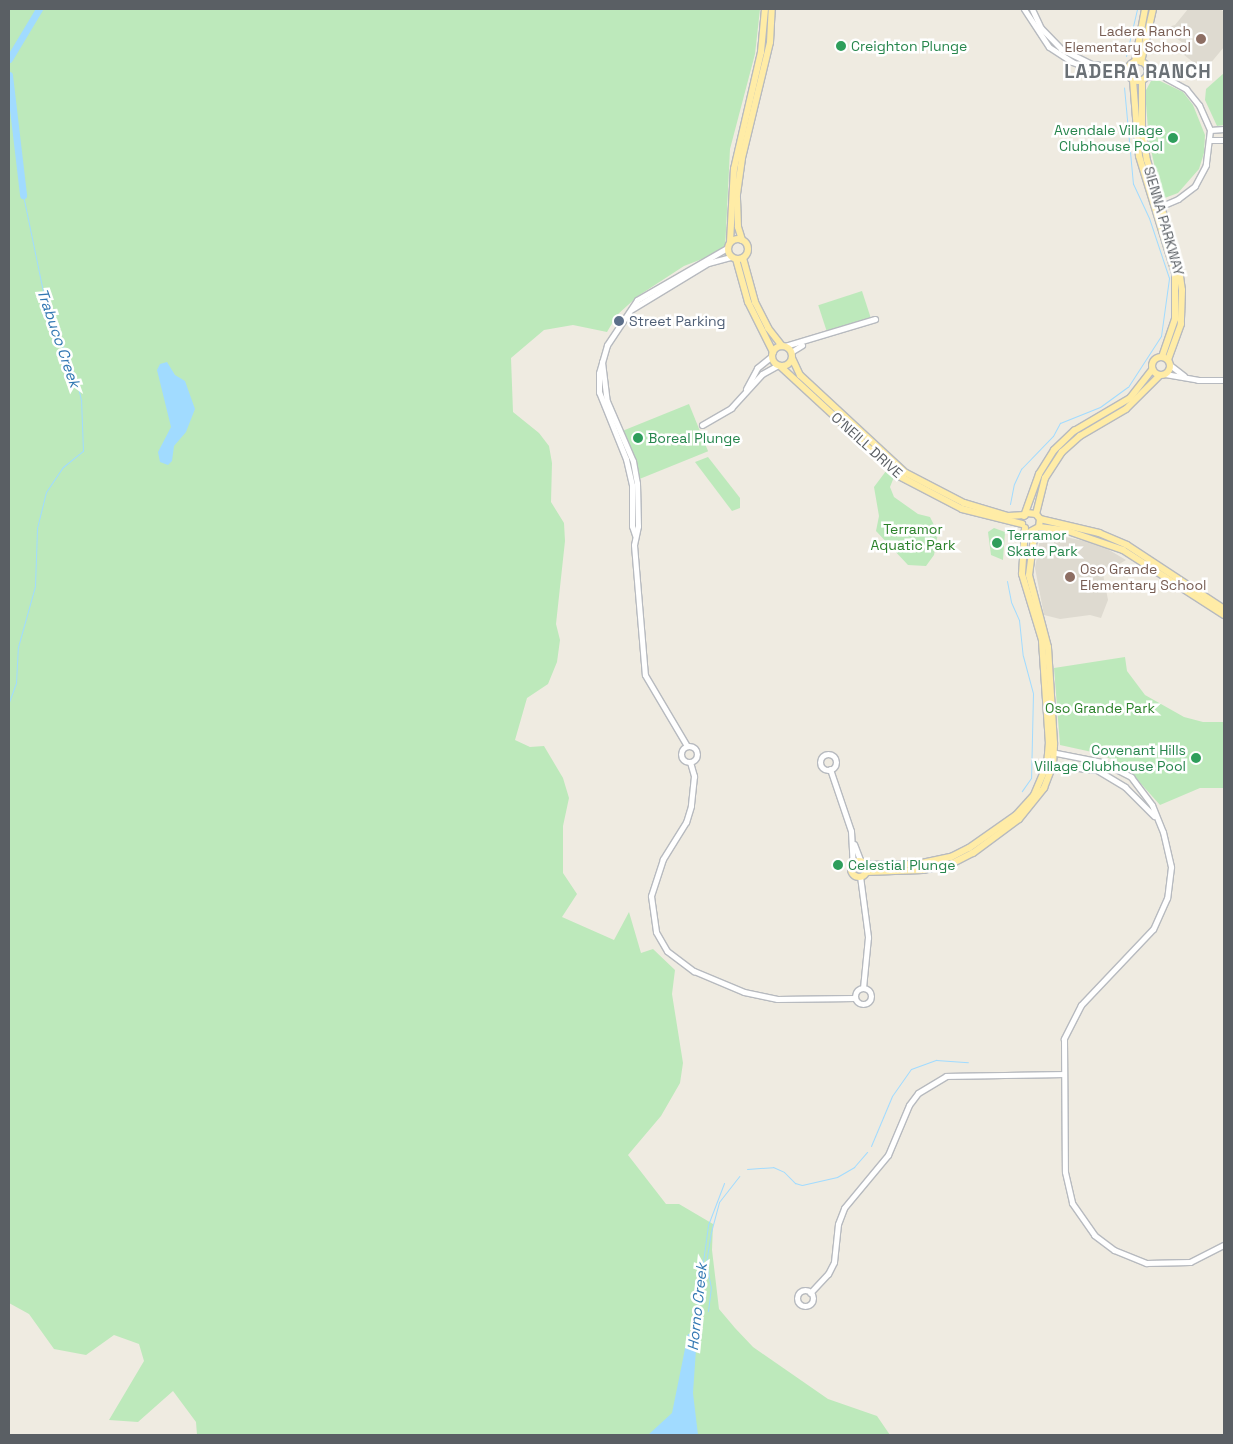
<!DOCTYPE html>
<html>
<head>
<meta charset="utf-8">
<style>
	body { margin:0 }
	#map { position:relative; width:1233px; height:1444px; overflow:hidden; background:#efebe1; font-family:"Space Grotesk",sans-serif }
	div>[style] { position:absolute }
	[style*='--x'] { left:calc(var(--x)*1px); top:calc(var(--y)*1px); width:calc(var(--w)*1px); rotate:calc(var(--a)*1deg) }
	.education>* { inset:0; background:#dedad0 }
	.green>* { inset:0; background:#bde9bb; transform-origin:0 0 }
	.water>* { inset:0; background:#a1dbff }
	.stream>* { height:1px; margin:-0.5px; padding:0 0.5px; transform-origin:0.5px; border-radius:0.5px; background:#a1dbff }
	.river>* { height:7px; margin:-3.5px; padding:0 3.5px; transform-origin:3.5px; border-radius:3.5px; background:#a1dbff }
	.roads { filter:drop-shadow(1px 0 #b7babf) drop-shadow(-1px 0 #b7babf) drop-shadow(0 1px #b7babf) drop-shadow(0 -1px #b7babf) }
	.minor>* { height:5px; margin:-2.5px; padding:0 2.5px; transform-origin:2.5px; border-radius:2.5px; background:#fff }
	.minor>.ring { margin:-2.5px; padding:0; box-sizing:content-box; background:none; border:5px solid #fff; border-radius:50% }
	.major>* { height:6px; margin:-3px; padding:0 3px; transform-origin:3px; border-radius:3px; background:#ffeca6 }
	.major>.ring { margin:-3px; padding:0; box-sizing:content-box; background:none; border:6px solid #ffeca6; border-radius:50% }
	.dots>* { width:14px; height:14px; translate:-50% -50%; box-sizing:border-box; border:2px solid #fff; border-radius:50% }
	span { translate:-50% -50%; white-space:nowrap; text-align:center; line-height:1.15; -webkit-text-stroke:5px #fff; paint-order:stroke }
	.education-label { font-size:14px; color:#785e54 }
	.right { translate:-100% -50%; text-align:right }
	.left { translate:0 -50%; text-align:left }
	.leisure-label { font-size:14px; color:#27864d }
	.street-label { font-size:14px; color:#5a5f64 }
	.service-label { font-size:14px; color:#4e5e75 }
	.park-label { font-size:14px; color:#2c822b }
	.water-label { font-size:15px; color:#3177b2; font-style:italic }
	.district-label { font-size:19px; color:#6b7176; font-weight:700; letter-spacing:1px }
	.frame { position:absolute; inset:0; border:10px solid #5a5f64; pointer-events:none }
</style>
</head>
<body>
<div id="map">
	<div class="education">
		<div style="clip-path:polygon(1188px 9px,1220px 9px,1224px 12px,1224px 47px,1209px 65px,1204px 62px,1199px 67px,1178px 50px,1183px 43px,1169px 33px,1168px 27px,1175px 25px)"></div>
		<div style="clip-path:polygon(1041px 532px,1099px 544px,1126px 560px,1103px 574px,1108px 600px,1101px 618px,1090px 615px,1060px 619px,1044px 615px,1035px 568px)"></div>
	</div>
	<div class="green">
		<div style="clip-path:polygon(9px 9px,760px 9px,755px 54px,730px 149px,725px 250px,684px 266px,638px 296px,617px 315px,607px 332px,573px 325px,544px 330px,511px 358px,513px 412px,539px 433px,549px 446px,552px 463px,551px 502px,564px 523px,565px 541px,556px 624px,560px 640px,557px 662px,548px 684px,527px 698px,515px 740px,530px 747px,544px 746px,563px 778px,569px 798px,563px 826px,563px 873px,577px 894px,562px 917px,614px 940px,629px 912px,641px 953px,653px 949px,675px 970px,672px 994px,683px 1063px,680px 1083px,661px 1116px,628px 1155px,666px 1204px,679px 1204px,713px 1224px,712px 1250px,719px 1309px,735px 1328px,753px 1347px,828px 1399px,877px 1416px,890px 1435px,197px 1435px,196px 1422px,173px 1391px,138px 1422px,109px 1420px,144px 1361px,139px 1344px,114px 1335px,86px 1355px,54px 1349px,29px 1314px,9px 1303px)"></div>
		<div style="clip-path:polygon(1224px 73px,1224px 125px,1217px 126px,1205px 100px,1206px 89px)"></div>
		<div style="clip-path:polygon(1158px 80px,1183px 92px,1193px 105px,1205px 135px,1204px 153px,1199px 169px,1178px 193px,1162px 199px,1149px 141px,1145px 92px,1151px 81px)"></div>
		<div style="left:862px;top:291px;width:29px;height:46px;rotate:72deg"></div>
		<div style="left:689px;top:404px;width:51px;height:74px;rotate:68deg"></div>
		<div style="clip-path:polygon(708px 457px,740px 498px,740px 508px,732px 511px,695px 462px)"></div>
		<div style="clip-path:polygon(886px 471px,894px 477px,890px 487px,894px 497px,918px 514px,930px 517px,938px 533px,934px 555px,926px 566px,908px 565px,876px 531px,879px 516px,874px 487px)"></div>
		<div style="clip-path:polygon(994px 528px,1005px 532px,1003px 560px,991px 555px,988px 532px)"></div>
		<div style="clip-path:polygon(1125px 657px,1127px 671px,1145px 695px,1184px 717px,1203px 722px,1223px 722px,1224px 788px,1200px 788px,1160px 805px,1126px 767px,1101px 754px,1060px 745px,1054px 668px)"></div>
	</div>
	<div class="water">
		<div style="clip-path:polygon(167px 362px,175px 375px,185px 381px,195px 409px,186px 432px,174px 446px,172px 461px,168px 465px,160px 462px,158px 452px,171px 427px,157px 370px,160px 364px)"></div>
		<div style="clip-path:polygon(688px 1334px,697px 1335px,693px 1393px,698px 1435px,648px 1435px,672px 1413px)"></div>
	</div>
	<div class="stream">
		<div style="--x:1126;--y:56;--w:48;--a:-76.8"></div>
		<div style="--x:1010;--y:504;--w:20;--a:-79"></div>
		<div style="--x:1014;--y:484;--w:17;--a:-65"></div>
		<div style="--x:1021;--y:469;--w:46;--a:-45.9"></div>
		<div style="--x:1053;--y:436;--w:15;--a:-62"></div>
		<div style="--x:1060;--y:423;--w:43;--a:-21.8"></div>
		<div style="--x:1100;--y:407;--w:34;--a:-36"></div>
		<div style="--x:1128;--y:387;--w:61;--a:-57.1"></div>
		<div style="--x:1161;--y:336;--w:59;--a:-82.1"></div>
		<div style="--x:1169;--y:278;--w:63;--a:-108.4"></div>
		<div style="--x:1149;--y:218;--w:38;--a:-115"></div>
		<div style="--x:1133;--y:184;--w:97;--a:-95.3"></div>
		<div style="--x:1007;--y:581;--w:21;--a:79"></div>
		<div style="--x:1011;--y:602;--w:20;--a:66"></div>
		<div style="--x:1019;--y:620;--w:36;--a:84"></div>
		<div style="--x:1023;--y:656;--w:38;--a:75"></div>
		<div style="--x:1033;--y:693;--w:85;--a:91.3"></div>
		<div style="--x:1031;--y:778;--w:16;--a:125"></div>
		<div style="--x:9;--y:702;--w:20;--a:-70"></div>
		<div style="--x:16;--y:683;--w:36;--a:-87"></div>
		<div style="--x:18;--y:647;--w:63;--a:-74.4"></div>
		<div style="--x:35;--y:586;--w:58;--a:-88"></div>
		<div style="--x:37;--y:528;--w:37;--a:-76"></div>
		<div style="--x:46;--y:492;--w:30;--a:-56"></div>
		<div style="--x:63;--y:467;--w:26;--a:-39"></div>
		<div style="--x:83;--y:451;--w:51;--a:-92.2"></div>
		<div style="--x:81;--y:400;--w:22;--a:-103"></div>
		<div style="--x:76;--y:379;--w:79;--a:-112.3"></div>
		<div style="--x:46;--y:306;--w:113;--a:-101.7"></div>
		<div style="--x:871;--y:1146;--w:54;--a:-67.2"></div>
		<div style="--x:892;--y:1096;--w:33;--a:-55"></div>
		<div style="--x:911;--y:1069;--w:27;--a:-20"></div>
		<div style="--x:936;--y:1060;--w:32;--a:4"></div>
		<div style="--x:747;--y:1169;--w:26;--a:-4"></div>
		<div style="--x:773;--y:1167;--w:12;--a:24"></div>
		<div style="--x:784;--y:1172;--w:16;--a:45"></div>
		<div style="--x:795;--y:1183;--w:7;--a:16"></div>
		<div style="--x:802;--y:1185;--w:36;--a:-13"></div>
		<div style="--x:837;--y:1177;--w:20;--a:-30"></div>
		<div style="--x:854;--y:1167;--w:20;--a:-49"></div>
		<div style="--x:708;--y:1311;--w:23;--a:-83"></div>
		<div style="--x:711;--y:1288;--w:25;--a:-101"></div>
		<div style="--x:706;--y:1263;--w:31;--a:-81"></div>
		<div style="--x:711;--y:1232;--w:31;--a:-75"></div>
		<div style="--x:719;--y:1202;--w:33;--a:-52"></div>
		<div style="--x:693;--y:1335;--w:111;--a:-82.2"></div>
		<div style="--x:708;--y:1225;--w:45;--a:-69.1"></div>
	</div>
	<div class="river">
		<div style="--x:9;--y:59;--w:58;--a:-59"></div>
		<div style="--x:9;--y:75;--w:121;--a:83.3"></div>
	</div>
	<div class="roads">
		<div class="minor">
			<div style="--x:1024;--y:9;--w:45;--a:56.7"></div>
			<div style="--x:1049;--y:47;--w:27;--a:33"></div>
			<div style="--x:1072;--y:62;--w:27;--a:20"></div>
			<div style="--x:1097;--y:71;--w:31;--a:6"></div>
			<div style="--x:1032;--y:9;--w:21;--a:65"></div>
			<div style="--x:1041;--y:28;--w:29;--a:46"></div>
			<div style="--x:1061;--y:49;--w:34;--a:26"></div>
			<div style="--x:1092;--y:64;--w:37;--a:6"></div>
			<div style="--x:1146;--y:67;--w:46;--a:28.8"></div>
			<div style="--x:1186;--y:89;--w:21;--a:51"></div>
			<div style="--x:1199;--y:105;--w:27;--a:66"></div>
			<div style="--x:1210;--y:130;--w:35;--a:97"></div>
			<div style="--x:1206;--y:165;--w:24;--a:118"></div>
			<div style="--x:1195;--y:186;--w:21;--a:143"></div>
			<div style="--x:1178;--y:199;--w:21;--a:157"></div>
			<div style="--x:1146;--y:77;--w:13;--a:-9"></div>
			<div style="--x:1210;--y:130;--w:14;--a:-4"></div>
			<div style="--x:1211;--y:140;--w:13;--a:0"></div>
			<div style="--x:632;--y:309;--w:89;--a:-31.2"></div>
			<div style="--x:708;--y:263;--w:23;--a:-15"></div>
			<div style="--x:785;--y:346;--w:94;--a:-16.7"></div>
			<div style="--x:791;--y:352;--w:13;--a:-32"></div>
			<div style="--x:602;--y:362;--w:39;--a:83"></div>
			<div style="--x:607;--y:401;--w:65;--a:66.6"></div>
			<div style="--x:633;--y:461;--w:22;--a:80"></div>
			<div style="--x:637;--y:483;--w:43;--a:88.7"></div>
			<div style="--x:638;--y:526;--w:19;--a:102"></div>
			<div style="--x:634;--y:545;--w:130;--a:85.2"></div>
			<div style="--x:645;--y:675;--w:82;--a:59.4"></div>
			<div style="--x:1170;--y:365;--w:18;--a:38"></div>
			<div style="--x:1165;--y:374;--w:34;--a:10"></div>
			<div style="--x:1198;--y:380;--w:26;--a:0"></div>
			<div style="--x:746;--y:389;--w:24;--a:-62"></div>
			<div style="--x:757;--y:368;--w:19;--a:-39"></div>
			<div style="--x:702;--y:425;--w:34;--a:-30"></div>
			<div style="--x:731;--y:408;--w:46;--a:-47.6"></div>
			<div style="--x:762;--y:374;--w:18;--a:-29"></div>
			<div style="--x:635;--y:535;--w:9;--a:-108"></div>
			<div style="--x:632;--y:526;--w:41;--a:-90"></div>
			<div style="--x:632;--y:485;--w:27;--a:-103"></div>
			<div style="--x:626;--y:459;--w:72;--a:-111.9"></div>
			<div style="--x:599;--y:392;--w:19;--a:-90"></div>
			<div style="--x:599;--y:373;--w:29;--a:-74"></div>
			<div style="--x:607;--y:345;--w:54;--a:-56.3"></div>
			<div style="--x:637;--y:300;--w:104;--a:-30"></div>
			<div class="ring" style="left:681px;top:746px;width:11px;height:11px"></div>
			<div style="--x:1051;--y:752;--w:52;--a:11.1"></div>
			<div style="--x:1102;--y:762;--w:33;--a:27"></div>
			<div style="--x:1131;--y:777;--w:35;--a:53"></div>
			<div style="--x:1152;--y:805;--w:29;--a:68"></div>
			<div style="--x:1163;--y:832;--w:36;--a:77"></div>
			<div style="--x:1171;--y:867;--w:31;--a:97"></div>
			<div style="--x:1167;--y:898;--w:34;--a:114"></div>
			<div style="--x:1153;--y:929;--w:105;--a:133.5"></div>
			<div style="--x:1081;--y:1005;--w:38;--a:117"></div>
			<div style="--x:1064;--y:1039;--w:133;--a:89.6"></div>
			<div style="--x:1065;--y:1172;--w:32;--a:77"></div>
			<div style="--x:1072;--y:1203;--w:39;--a:55"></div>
			<div style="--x:1094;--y:1235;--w:25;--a:37"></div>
			<div style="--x:1114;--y:1250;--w:35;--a:22"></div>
			<div style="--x:1146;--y:1263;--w:44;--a:-1.3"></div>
			<div style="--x:1190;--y:1262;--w:38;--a:-27"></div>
			<div class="ring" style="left:820px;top:754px;width:11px;height:11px"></div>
			<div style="--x:690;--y:762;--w:15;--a:74"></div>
			<div style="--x:694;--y:776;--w:30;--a:96"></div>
			<div style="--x:691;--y:806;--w:17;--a:107"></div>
			<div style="--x:686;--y:822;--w:44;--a:121.9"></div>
			<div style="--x:663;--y:859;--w:39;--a:108"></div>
			<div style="--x:651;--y:896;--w:36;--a:82"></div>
			<div style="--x:656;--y:932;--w:22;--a:60"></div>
			<div style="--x:667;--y:951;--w:34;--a:37"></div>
			<div style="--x:694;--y:971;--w:54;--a:22.8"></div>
			<div style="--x:744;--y:992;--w:34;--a:12"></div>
			<div style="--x:777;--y:999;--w:78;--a:-0.7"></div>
			<div style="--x:1050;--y:765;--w:47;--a:6.1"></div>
			<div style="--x:1097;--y:770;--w:33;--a:31"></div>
			<div style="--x:1125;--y:787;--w:41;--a:45"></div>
			<div style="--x:830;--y:769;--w:65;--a:71.3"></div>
			<div style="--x:851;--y:831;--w:33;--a:87"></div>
			<div style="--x:854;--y:844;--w:19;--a:69"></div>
			<div style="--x:860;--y:876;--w:62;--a:82.5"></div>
			<div style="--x:868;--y:937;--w:51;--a:95.6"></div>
			<div class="ring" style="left:855px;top:988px;width:11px;height:11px"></div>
			<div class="ring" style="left:797px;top:1290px;width:11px;height:11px"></div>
			<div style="--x:810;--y:1293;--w:26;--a:-47"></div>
			<div style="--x:828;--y:1274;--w:13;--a:-63"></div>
			<div style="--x:834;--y:1262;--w:38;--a:-84"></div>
			<div style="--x:838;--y:1224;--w:17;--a:-69"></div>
			<div style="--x:844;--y:1208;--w:69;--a:-50.3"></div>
			<div style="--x:888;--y:1155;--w:54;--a:-67.2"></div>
			<div style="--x:909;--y:1105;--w:15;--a:-53"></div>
			<div style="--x:918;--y:1093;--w:33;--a:-31"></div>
			<div style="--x:946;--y:1076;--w:117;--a:-1"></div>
		</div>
		<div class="major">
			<div class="ring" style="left:1128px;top:61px;width:14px;height:14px"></div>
			<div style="--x:1135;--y:62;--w:54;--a:-79.3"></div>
			<div style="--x:1141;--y:62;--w:54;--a:-77.2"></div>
			<div style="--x:1133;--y:80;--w:76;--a:85.5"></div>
			<div style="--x:1139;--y:156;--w:122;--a:72.9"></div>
			<div style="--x:1175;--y:273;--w:46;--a:90"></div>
			<div style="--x:1175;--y:319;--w:39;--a:109"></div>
			<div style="--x:1142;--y:80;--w:46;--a:90"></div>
			<div style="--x:1142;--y:126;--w:34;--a:82"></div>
			<div style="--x:1147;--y:160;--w:107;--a:73.1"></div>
			<div style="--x:1178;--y:262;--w:28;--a:82"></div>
			<div style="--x:1182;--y:290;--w:34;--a:92"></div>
			<div style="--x:1181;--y:324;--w:38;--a:110"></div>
			<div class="ring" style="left:728px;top:239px;width:14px;height:14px"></div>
			<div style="--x:742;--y:240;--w:14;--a:-107"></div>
			<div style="--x:738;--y:227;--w:33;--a:-92"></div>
			<div style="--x:737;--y:194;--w:36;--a:-82"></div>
			<div style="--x:742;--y:158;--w:119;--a:-76.4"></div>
			<div style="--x:770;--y:42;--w:33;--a:-87"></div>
			<div style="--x:730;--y:242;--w:73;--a:-86.9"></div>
			<div style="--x:734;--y:169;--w:120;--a:-77"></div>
			<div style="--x:761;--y:52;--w:43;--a:-84.7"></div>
			<div style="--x:743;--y:258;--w:46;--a:74.7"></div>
			<div style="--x:755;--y:302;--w:29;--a:63"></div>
			<div style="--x:768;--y:328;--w:23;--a:52"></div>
			<div style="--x:736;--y:259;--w:45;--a:74.4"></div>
			<div style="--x:748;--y:302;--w:56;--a:63.4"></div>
			<div class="ring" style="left:772px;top:346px;width:14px;height:14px"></div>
			<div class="ring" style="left:1152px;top:357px;width:12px;height:12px"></div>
			<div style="--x:792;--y:358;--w:19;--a:65"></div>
			<div style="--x:800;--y:375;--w:144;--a:42.8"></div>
			<div style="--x:906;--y:473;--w:65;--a:27.3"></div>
			<div style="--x:964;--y:503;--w:46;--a:16.5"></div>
			<div style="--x:1008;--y:516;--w:17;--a:-3"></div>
			<div style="--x:780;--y:366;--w:162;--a:42.7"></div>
			<div style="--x:899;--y:476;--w:71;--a:27.6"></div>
			<div style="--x:962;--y:509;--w:62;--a:14"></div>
			<div style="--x:1027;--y:513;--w:9;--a:6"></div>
			<div style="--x:1036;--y:514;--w:6;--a:51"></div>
			<div style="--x:1040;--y:519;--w:8;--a:97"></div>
			<div style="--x:1039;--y:527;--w:9;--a:153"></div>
			<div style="--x:1036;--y:514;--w:37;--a:-76"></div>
			<div style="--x:1045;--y:478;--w:31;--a:-57"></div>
			<div style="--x:1062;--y:452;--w:24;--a:-42"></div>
			<div style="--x:1080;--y:436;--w:53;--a:-30.4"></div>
			<div style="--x:1126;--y:409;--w:48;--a:-45"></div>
			<div style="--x:1024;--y:516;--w:45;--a:-70.3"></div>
			<div style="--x:1039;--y:474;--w:28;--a:-58"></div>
			<div style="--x:1054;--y:450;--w:28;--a:-44"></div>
			<div style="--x:1074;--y:431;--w:65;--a:-30.5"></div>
			<div style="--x:1130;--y:398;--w:36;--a:-52"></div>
			<div style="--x:1040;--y:519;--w:61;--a:13.3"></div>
			<div style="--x:1099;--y:533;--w:30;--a:23"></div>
			<div style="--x:1127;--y:545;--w:116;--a:33.4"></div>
			<div style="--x:1039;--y:527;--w:26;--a:7"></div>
			<div style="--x:1065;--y:530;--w:61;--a:19"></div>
			<div style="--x:1123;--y:550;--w:120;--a:32.8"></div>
			<div class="ring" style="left:851px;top:861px;width:10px;height:10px"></div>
			<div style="--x:865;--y:865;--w:52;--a:-1.1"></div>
			<div style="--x:917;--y:864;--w:35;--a:-12"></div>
			<div style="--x:951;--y:857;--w:20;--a:-27"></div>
			<div style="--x:969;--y:848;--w:57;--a:-35.1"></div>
			<div style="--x:1016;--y:815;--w:27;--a:-48"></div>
			<div style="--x:1034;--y:795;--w:33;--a:-67"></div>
			<div style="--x:1047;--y:765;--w:21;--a:-85"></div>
			<div style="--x:1049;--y:744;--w:104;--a:-93.9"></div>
			<div style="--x:1042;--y:640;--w:69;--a:-106.9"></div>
			<div style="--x:1022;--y:574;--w:46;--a:-86.3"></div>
			<div style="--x:866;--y:872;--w:57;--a:-2"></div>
			<div style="--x:923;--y:870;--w:29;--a:-12"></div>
			<div style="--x:951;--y:864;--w:25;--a:-27"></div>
			<div style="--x:973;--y:853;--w:57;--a:-36.5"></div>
			<div style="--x:1019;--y:819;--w:40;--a:-51"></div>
			<div style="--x:1044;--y:788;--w:25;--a:-69"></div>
			<div style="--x:1053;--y:765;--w:22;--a:-87"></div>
			<div style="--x:1054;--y:743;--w:96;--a:-93.6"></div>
			<div style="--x:1048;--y:647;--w:74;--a:-104.8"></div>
			<div style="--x:1029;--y:575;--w:45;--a:-82.4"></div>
		</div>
	</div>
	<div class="dots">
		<div style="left:1201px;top:39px;background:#8d6e63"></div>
		<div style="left:841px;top:46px;background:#2e9e5b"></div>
		<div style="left:1173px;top:138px;background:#2e9e5b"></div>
		<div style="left:619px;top:321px;background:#5c6f8a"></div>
		<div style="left:638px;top:438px;background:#2e9e5b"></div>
		<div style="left:997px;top:543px;background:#2e9e5b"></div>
		<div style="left:1070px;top:577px;background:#8d6e63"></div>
		<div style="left:1196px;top:758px;background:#2e9e5b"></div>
		<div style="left:838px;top:865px;background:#2e9e5b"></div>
	</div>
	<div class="education-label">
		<span class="right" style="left:1191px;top:39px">Ladera Ranch<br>Elementary School</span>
		<span class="left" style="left:1080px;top:577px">Oso Grande<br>Elementary School</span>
	</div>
	<div class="leisure-label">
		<span class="left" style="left:851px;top:46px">Creighton Plunge</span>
		<span class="right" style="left:1163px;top:138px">Avendale Village<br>Clubhouse Pool</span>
		<span class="left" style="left:648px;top:438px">Boreal Plunge</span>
		<span class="left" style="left:1007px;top:543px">Terramor<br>Skate Park</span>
		<span class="right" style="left:1186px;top:758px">Covenant Hills<br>Village Clubhouse Pool</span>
		<span class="left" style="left:848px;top:865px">Celestial Plunge</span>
	</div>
	<div class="street-label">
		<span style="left:1164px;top:221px;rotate:74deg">SIENNA PARKWAY</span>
		<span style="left:867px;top:445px;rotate:42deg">O'NEILL DRIVE</span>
	</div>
	<div class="service-label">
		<span class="left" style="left:629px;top:321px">Street Parking</span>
	</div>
	<div class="park-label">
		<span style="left:913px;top:537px">Terramor<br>Aquatic Park</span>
		<span style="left:1100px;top:708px">Oso Grande Park</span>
	</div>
	<div class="water-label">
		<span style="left:59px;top:338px;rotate:71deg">Trabuco Creek</span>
		<span style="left:697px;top:1307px;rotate:-84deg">Horno Creek</span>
	</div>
	<div class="district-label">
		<span style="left:1138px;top:72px">LADERA RANCH</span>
	</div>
	<div class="frame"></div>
</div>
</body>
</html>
